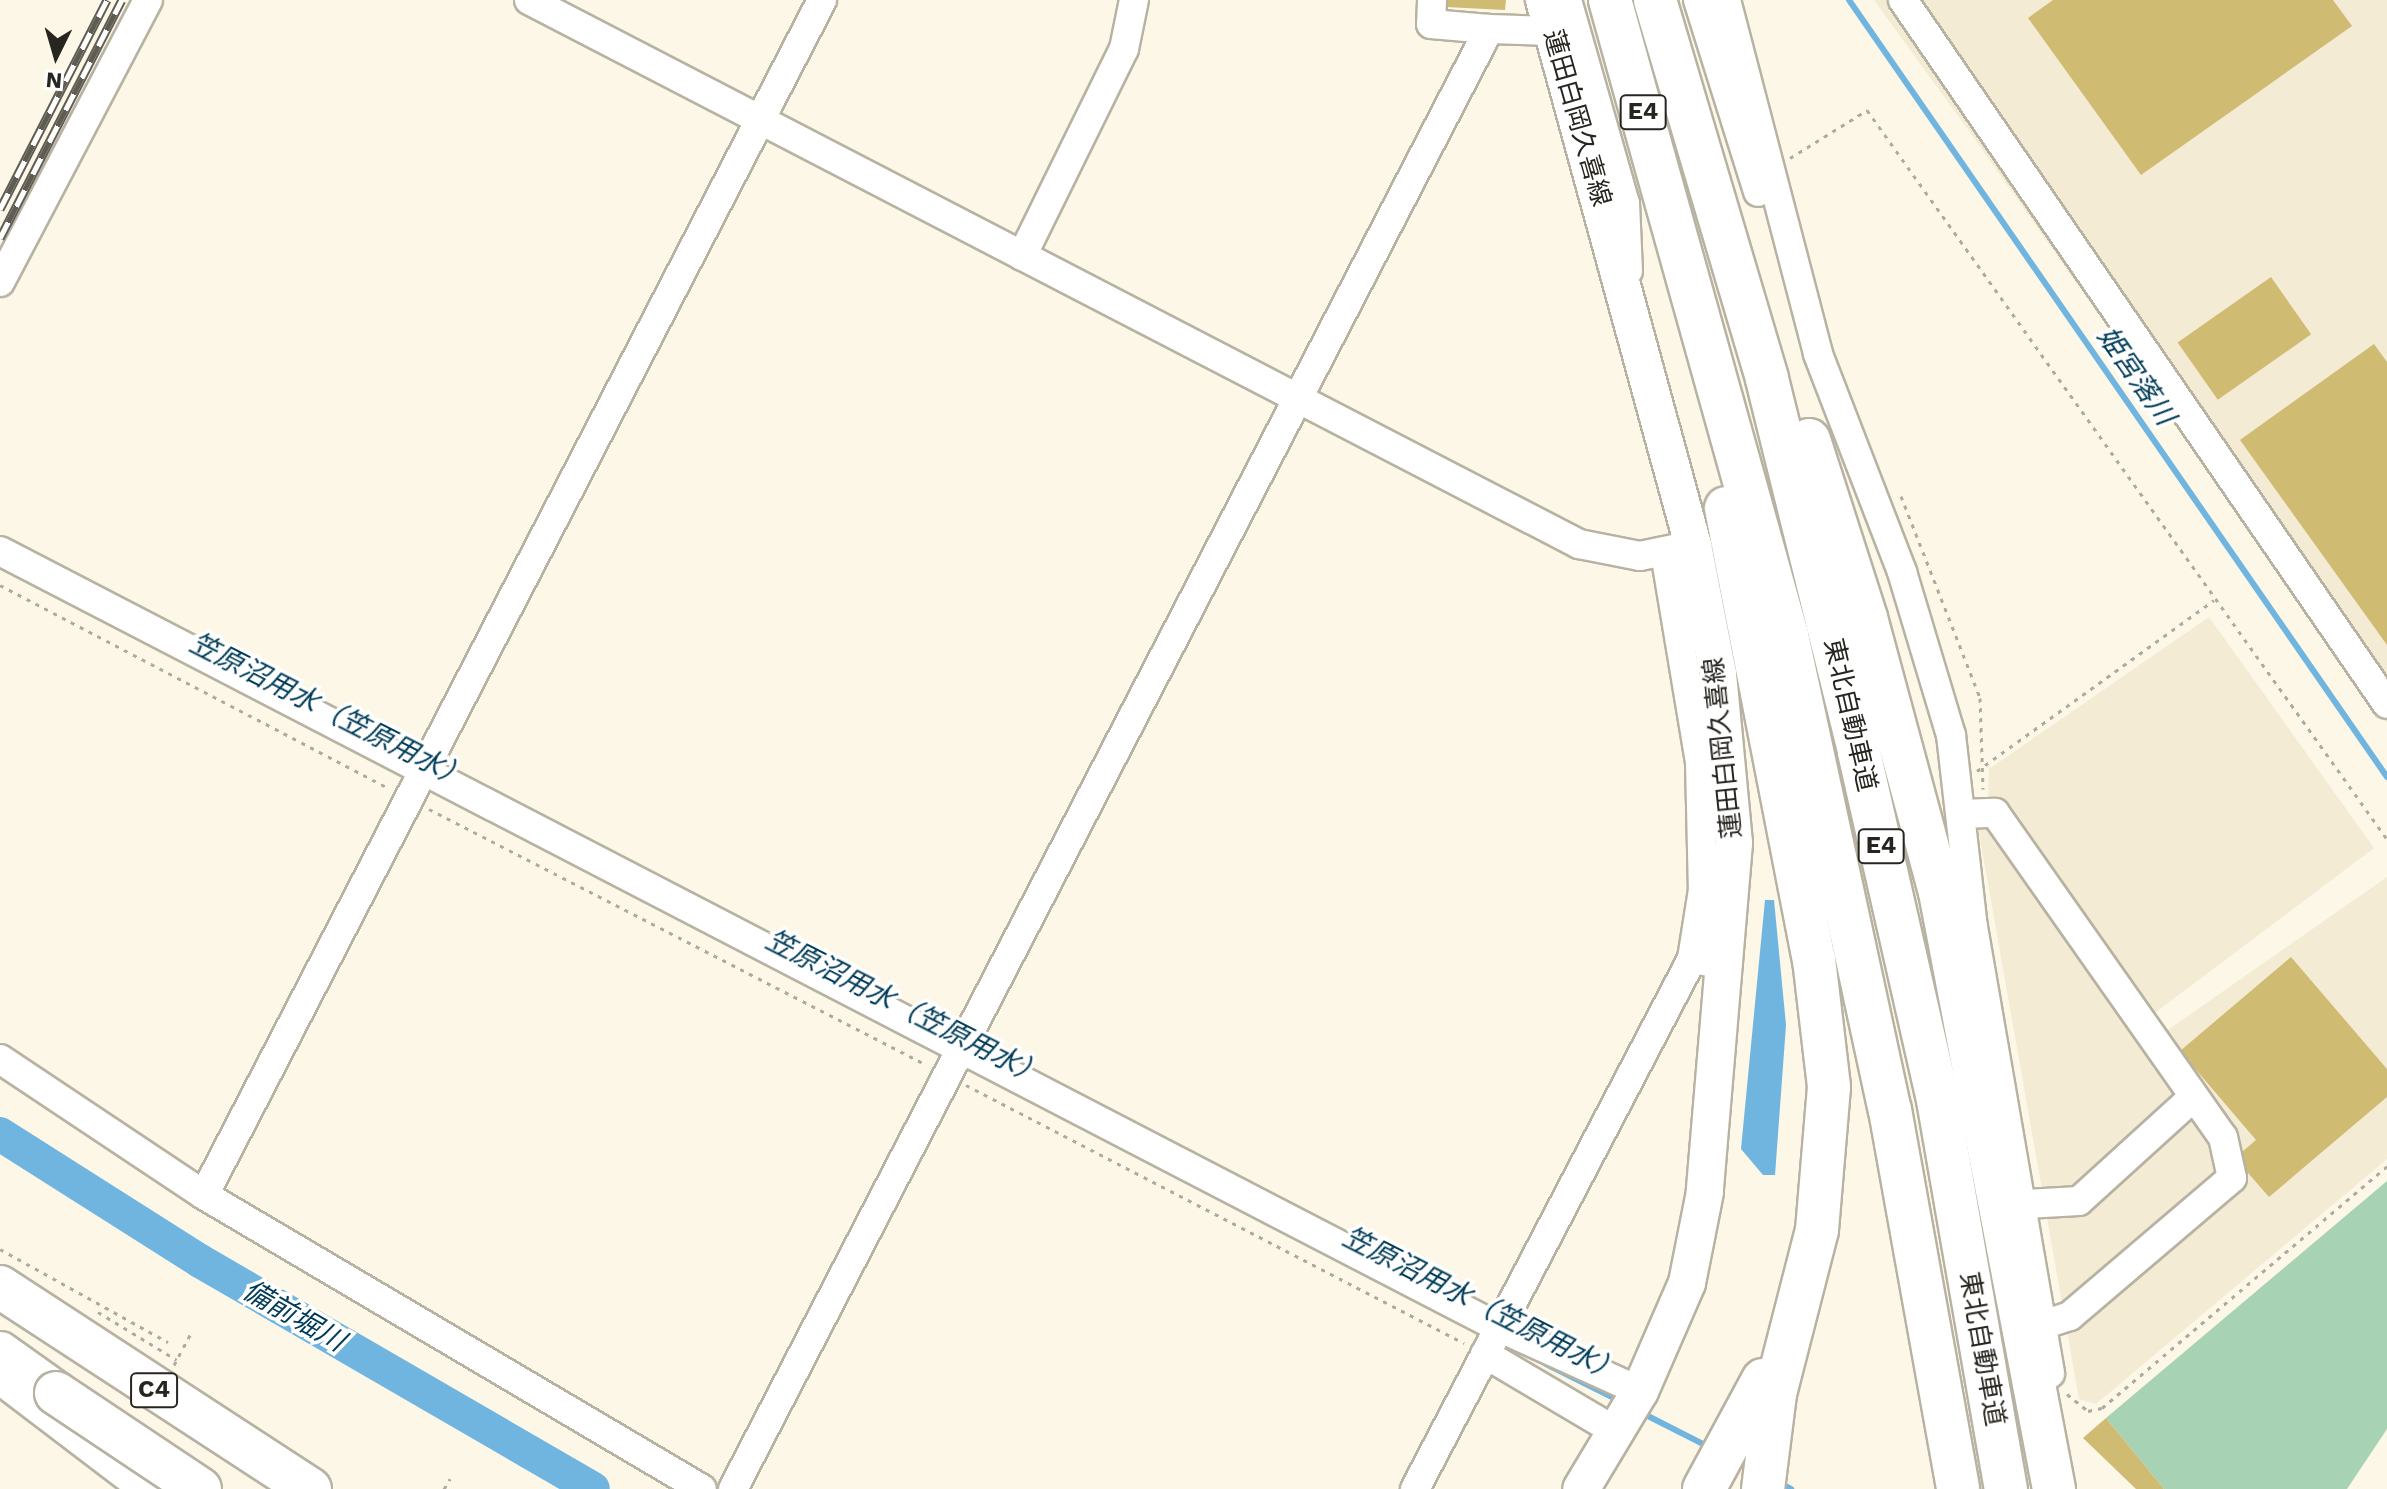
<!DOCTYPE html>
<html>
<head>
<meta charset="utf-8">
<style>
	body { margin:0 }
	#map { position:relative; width:2387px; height:1489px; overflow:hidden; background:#fcf7e6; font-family:"Work Sans","Noto Sans JP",sans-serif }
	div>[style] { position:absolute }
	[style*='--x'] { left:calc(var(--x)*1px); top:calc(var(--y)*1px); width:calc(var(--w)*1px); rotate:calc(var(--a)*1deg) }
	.built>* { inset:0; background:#f3ebd3 }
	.green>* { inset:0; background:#a7d2b3 }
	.water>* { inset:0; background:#70b5e0 }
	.stream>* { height:6px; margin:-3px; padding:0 3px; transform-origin:3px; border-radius:3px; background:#70b5e0 }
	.river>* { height:34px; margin:-17px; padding:0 17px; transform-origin:17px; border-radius:17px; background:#70b5e0 }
	.building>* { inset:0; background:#d0bb73; transform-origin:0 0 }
	.path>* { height:3px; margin-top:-1.5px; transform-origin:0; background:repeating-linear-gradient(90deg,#aeaa9d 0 4px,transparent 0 10px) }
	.roads { filter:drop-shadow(2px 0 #b7b2a2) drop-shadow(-2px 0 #b7b2a2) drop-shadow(0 2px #b7b2a2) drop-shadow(0 -2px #b7b2a2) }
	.minor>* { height:28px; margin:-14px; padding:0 14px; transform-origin:14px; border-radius:14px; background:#fff }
	.major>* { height:36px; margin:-18px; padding:0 18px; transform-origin:18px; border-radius:18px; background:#fff }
	.highway>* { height:42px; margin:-21px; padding:0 21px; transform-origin:21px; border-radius:21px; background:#fff }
	.rail>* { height:9px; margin-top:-4.5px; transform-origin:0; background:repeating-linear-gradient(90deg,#fff 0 18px,#5f5c53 0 36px); box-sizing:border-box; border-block:2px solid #5f5c53 }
	.bridges { filter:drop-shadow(2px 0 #b7b2a2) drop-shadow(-2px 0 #b7b2a2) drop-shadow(0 2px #b7b2a2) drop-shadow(0 -2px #b7b2a2) }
	.highway-bridge>* { height:42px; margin:-21px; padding:0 21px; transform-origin:21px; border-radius:21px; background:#fff }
	span { translate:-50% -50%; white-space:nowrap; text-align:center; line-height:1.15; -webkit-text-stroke:7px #fff; paint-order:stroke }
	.shield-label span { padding:2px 6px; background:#fff; border:2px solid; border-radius:6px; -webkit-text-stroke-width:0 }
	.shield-label { font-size:24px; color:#27251f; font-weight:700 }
	.street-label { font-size:26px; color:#27251f }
	.water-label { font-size:28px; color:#003c59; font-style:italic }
	.north { position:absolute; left:16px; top:16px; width:80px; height:80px; -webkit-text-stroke:6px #fff; paint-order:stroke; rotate:185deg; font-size:22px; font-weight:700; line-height:32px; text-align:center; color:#27251f }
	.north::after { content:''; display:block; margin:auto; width:28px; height:36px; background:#27251f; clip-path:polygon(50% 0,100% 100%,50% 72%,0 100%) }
</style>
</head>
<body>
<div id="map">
	<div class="built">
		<div style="clip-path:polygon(1874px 0,2387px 0,2387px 723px,1972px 135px)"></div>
		<div style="clip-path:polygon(2209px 617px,2374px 848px,2152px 1015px,2165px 1032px,2387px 877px,2387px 1159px,2096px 1404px,2079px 1399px,1975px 810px,1988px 805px,1989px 769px)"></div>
	</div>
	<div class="green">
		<div style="clip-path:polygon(2387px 1181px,2387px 1429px,2347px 1489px,2164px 1489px,2106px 1418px)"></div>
	</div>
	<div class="water">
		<div style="clip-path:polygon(1765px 900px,1774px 900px,1786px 1025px,1775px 1175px,1763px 1175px,1741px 1149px)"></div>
	</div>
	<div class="stream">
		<div style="--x:1849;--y:0;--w:945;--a:55.3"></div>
		<div style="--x:1546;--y:1364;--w:85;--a:26.6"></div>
		<div style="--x:1642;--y:1413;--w:77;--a:26.9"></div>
		<div style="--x:1778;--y:1482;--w:15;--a:28"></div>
	</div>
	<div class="river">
		<div style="--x:0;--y:1134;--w:237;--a:32.4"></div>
		<div style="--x:200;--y:1261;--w:454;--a:30.1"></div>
	</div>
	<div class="building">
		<div style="clip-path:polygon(1447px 0,1506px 0,1505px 10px,1446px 7px)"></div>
		<div style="clip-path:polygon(2053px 0,2333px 0,2352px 26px,2141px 175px,2028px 18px)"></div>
		<div style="left:2271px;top:277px;width:70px;height:114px;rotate:55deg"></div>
		<div style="clip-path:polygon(2374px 344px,2387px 362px,2387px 645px,2240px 440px)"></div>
		<div style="clip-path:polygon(2291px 957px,2387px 1069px,2387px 1097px,2269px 1197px,2235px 1158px,2256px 1140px,2180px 1051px)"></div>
		<div style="clip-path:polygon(2106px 1418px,2164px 1489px,2136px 1489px,2083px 1438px)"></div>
	</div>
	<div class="path">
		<div style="--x:1790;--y:158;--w:91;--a:-31.9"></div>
		<div style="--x:1867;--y:110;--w:895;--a:54.5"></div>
		<div style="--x:1901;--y:496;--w:217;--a:68.6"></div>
		<div style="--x:1980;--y:698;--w:91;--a:88.1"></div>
		<div style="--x:0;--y:585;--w:437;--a:27.6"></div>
		<div style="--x:1977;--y:771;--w:292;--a:-35.8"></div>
		<div style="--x:429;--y:809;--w:560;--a:27.21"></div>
		<div style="--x:966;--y:1085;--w:561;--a:27.39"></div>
		<div style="--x:0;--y:1249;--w:192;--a:29"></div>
		<div style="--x:98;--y:1312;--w:92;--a:31.3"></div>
		<div style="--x:174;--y:1365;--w:38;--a:-62"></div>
		<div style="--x:2067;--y:1394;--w:27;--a:39"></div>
		<div style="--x:2088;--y:1411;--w:14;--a:-12"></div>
		<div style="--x:2102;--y:1408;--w:374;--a:-40.3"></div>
		<div style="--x:444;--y:1489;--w:12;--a:-59"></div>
	</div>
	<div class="roads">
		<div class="minor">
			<div style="--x:529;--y:0;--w:1183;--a:27.39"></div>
			<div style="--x:1579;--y:544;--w:62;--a:11.1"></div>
			<div style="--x:1640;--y:556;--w:54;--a:-11.7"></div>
			<div style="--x:1432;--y:0;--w:24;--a:92"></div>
			<div style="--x:1431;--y:24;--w:58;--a:4.9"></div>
			<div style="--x:1567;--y:0;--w:211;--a:74.1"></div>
			<div style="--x:1625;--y:203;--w:68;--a:87.5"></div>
			<div style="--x:1698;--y:0;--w:201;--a:72.6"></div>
			<div style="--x:1726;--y:0;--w:366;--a:75.4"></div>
			<div style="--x:1818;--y:354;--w:234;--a:68.9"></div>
			<div style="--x:1902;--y:572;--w:170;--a:73.3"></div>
			<div style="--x:1951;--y:735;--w:193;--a:83.5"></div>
			<div style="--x:1973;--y:927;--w:453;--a:80.2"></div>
			<div style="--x:1903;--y:0;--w:854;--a:55.49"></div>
			<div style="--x:1022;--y:256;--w:231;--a:-63.8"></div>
			<div style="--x:1124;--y:49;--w:50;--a:-78.5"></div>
			<div style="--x:0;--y:282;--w:318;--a:-62.3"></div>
			<div style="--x:0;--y:551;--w:1687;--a:27.39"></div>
			<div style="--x:1498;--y:1327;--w:156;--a:24.3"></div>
			<div style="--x:1665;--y:553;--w:212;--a:80.5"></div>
			<div style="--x:1700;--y:762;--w:128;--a:88.7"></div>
			<div style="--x:1703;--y:890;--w:70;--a:99.1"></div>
			<div style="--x:1961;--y:814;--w:34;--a:-2"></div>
			<div style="--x:1995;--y:813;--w:396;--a:54.9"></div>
			<div style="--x:2223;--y:1137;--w:42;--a:77.6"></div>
			<div style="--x:2232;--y:1178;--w:213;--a:139.6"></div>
			<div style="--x:2070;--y:1316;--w:26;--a:162"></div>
			<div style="--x:0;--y:1059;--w:245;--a:33.7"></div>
			<div style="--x:204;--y:1195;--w:578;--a:30.56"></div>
			<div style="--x:204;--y:1195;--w:1345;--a:-62.65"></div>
			<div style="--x:2026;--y:1204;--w:53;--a:-3.2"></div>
			<div style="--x:2079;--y:1201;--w:153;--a:-42.3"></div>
			<div style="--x:1485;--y:1354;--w:151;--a:30.6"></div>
			<div style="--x:0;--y:1380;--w:180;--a:37.3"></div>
			<div style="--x:733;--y:1489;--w:1644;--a:-62.62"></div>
			<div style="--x:1489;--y:29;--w:63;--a:1.8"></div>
			<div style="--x:1415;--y:1489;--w:598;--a:-62.41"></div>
			<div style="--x:1692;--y:959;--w:36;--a:10"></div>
		</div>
		<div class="major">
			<div style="--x:1544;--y:0;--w:565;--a:74.71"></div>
			<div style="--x:1693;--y:545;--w:131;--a:79"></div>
			<div style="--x:1718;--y:674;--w:170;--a:84.6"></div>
			<div style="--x:1734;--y:843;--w:350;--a:94.8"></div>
			<div style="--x:1705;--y:1192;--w:93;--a:101.2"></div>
			<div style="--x:1687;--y:1283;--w:118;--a:113.5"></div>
			<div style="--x:1640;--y:1391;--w:114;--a:121"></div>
		</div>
		<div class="highway">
			<div style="--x:1610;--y:0;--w:659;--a:74.42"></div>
			<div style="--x:1787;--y:635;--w:486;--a:77.8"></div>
			<div style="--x:1890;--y:1110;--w:385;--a:79.8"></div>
			<div style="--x:1655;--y:0;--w:395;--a:73.5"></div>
			<div style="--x:1767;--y:379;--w:384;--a:76.1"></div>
			<div style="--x:1859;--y:752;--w:357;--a:77.2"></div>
			<div style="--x:1938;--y:1100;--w:395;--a:80.1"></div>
			<div style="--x:1809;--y:440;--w:187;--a:72.2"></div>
			<div style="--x:1866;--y:618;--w:284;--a:74.9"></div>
			<div style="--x:1940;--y:892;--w:608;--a:79.19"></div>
			<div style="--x:1726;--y:508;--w:460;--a:79"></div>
			<div style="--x:1814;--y:959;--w:129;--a:83.3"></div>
			<div style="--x:1829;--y:1087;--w:144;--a:94.8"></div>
			<div style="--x:1817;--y:1230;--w:169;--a:104.4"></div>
			<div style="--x:1775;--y:1394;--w:96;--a:97.2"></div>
			<div style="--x:0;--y:1353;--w:69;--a:35.5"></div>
			<div style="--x:1704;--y:1489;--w:124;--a:-61.6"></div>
		</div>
	</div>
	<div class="rail">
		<div style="--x:0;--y:209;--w:235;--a:-62.9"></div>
		<div style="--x:0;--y:238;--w:267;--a:-62.9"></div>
	</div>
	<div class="bridges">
		<div class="highway-bridge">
			<div style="--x:0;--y:1287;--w:370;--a:33.1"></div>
			<div style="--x:56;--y:1393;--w:173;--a:33.7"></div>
		</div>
	</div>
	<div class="shield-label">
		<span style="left:1643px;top:112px">E4</span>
		<span style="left:1881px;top:846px">E4</span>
		<span style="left:154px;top:1390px">C4</span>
	</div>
	<div class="street-label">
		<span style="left:1577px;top:118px;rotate:74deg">蓮田白岡久喜線</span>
		<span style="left:1850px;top:715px;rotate:77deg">東北自動車道</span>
		<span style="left:1723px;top:748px;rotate:-96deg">蓮田白岡久喜線</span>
		<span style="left:1982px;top:1349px;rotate:80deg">東北自動車道</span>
	</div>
	<div class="water-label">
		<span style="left:2136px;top:376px;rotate:55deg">姫宮落川</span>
		<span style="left:329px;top:711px;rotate:27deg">笠原沼用水（笠原用水）</span>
		<span style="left:905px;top:1008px;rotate:27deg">笠原沼用水（笠原用水）</span>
		<span style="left:1482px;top:1305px;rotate:27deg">笠原沼用水（笠原用水）</span>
		<span style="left:294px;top:1316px;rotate:30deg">備前堀川</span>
	</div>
	<div class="north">N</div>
</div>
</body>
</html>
